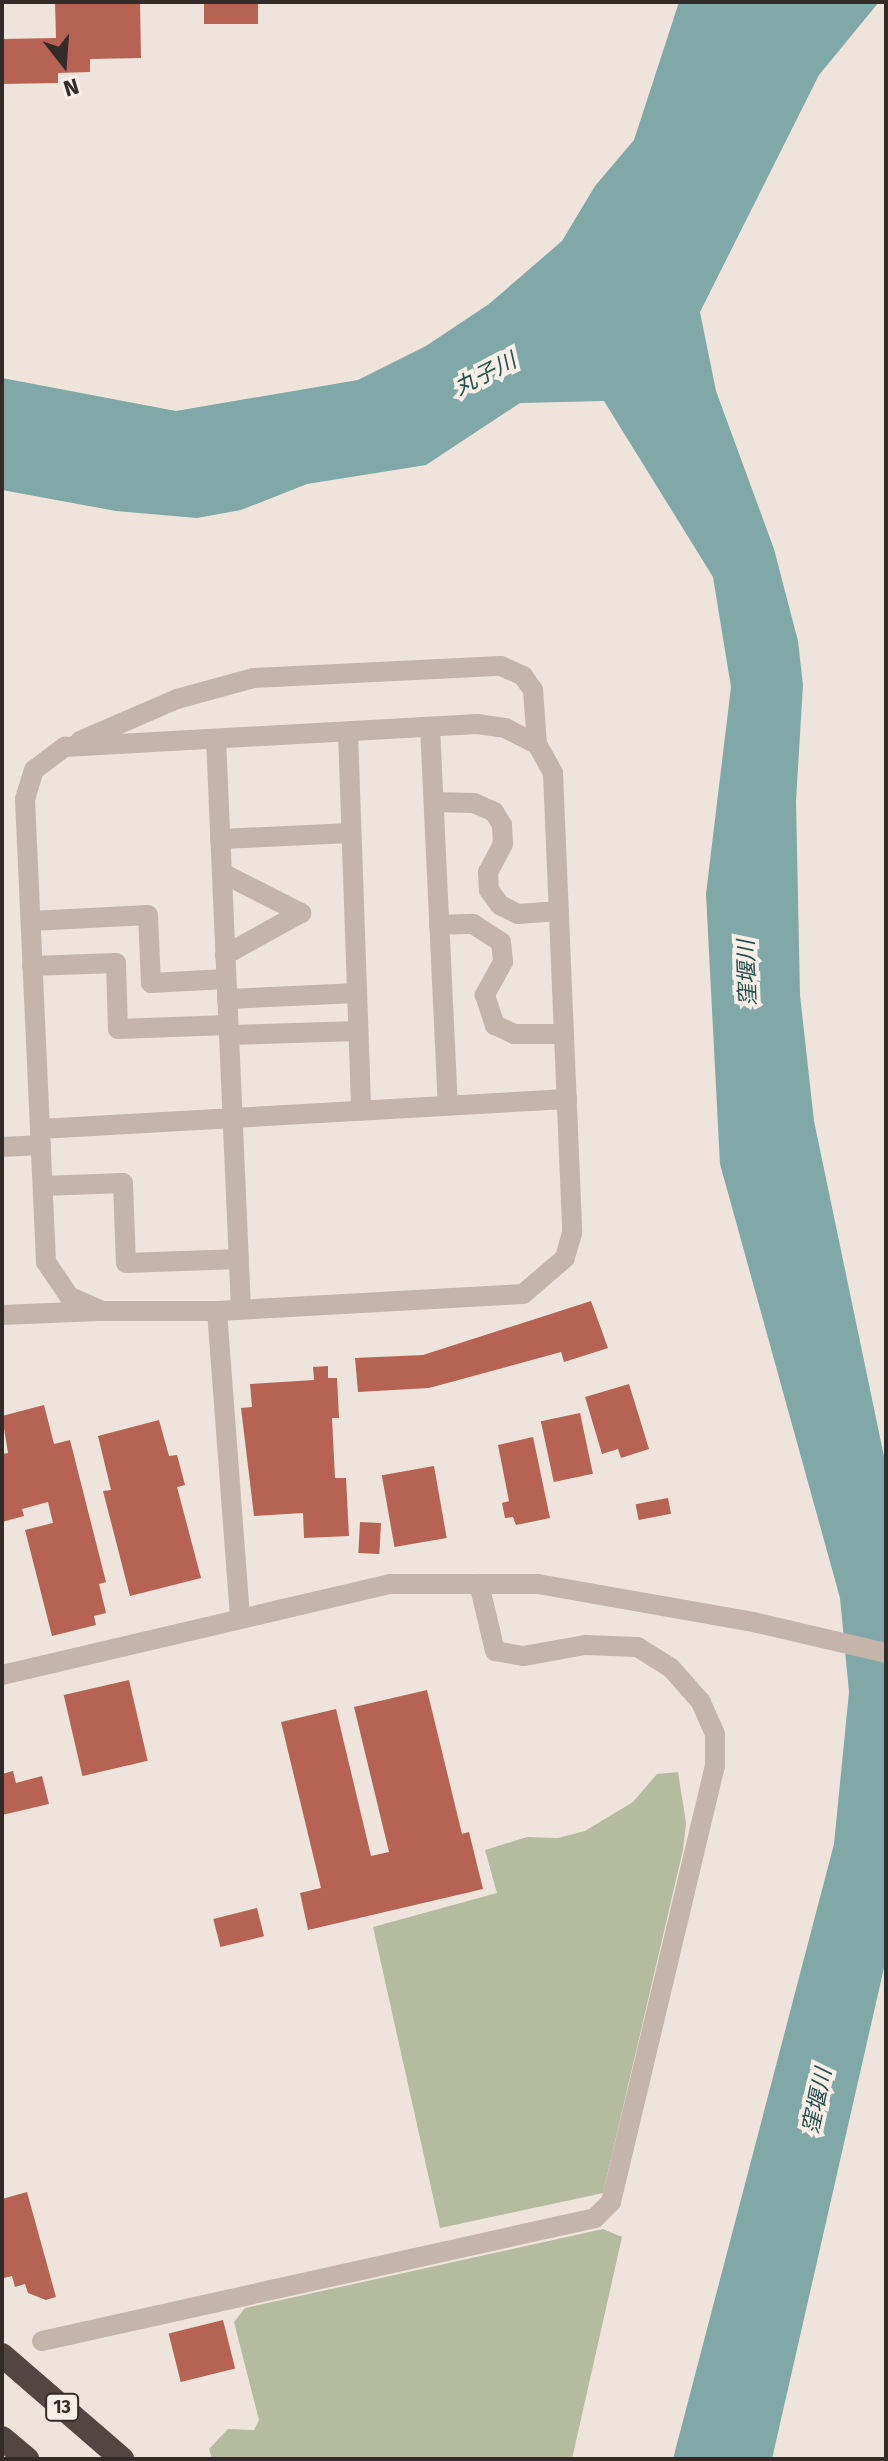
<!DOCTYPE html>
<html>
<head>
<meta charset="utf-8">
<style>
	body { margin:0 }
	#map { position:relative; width:888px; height:2461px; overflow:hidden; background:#eee4dc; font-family:"Fira Sans","Noto Sans JP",sans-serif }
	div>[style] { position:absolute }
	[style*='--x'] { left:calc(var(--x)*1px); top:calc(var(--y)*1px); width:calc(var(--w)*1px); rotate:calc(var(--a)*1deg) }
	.green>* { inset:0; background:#b4bb9e }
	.water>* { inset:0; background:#7fa8a6 }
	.building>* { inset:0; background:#b66353; transform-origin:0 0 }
	.minor>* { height:20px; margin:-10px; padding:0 10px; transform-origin:10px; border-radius:10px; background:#c5b4aa }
	.highway>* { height:24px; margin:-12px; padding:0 12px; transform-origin:12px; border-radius:12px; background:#534541 }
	span { translate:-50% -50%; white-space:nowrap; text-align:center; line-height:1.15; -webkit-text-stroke:8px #f7efe8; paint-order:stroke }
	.shield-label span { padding:2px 6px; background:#f7efe8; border:2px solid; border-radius:6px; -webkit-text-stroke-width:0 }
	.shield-label { font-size:18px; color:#332b28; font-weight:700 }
	.water-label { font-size:22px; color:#244f4e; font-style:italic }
	.frame { position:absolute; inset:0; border:4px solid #332b28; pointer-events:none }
	.north { position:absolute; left:24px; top:24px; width:80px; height:80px; -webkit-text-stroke:6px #f7efe8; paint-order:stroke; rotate:163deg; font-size:22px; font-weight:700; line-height:32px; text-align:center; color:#332b28 }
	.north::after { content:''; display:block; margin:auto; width:28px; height:36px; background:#332b28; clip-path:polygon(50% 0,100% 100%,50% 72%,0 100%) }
</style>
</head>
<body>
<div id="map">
	<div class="green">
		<div style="clip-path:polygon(678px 1772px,686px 1823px,683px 1850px,603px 2193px,440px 2228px,373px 1927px,497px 1893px,485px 1850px,527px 1837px,558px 1838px,585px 1831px,633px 1802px,657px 1774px)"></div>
		<div style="clip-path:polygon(603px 2229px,622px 2237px,572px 2459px,212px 2459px,209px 2449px,228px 2429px,254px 2430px,259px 2420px,234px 2322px,245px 2308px)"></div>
	</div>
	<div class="water">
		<div style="clip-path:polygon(679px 2px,879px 2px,819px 75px,700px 312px,716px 391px,774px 549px,798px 641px,803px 685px,796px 801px,800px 995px,814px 1121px,886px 1466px,886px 1959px,772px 2459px,673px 2459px,834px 1844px,849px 1692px,840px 1598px,720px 1164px,706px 894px,731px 687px,713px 577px,604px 401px,520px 403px,426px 465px,307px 484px,241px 510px,197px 518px,116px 511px,2px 490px,2px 378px,176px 411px,358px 380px,426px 346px,489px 304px,562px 241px,595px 186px,634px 140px)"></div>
	</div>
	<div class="building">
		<div style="clip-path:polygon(55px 2px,140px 2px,141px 58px,90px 59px,90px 72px,58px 73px,58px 83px,2px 84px,2px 39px,56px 38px)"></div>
		<div style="left:204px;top:2px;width:54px;height:22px"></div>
		<div style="clip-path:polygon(591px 1301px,608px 1348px,564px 1362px,561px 1352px,429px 1388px,358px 1392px,355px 1358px,423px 1355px)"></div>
		<div style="clip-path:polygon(328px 1366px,328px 1378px,337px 1378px,339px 1418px,332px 1418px,335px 1478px,346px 1478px,349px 1536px,304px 1538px,303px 1513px,254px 1516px,241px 1408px,252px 1407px,250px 1384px,314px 1380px,313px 1367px)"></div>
		<div style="clip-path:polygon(629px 1384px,649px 1449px,621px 1458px,618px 1449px,602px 1454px,585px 1397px)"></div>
		<div style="clip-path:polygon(44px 1405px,54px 1444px,70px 1440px,106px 1582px,99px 1584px,106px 1613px,94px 1616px,96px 1625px,52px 1636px,25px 1530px,53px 1523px,48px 1502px,22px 1509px,24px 1516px,2px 1522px,2px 1454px,8px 1453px,2px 1416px)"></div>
		<div style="left:580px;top:1413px;width:62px;height:40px;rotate:78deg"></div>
		<div style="clip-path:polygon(159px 1420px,169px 1456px,177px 1455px,185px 1485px,177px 1487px,201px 1578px,130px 1596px,103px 1491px,111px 1490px,98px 1436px)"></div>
		<div style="clip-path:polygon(533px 1437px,550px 1518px,516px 1525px,513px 1517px,505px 1518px,502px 1503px,509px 1501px,498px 1445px)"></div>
		<div style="left:434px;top:1466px;width:73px;height:53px;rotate:80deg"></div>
		<div style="left:668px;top:1498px;width:16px;height:33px;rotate:79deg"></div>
		<div style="left:360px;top:1522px;width:21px;height:31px;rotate:3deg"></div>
		<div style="left:129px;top:1680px;width:83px;height:67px;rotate:77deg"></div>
		<div style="clip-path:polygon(427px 1690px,462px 1834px,469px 1832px,483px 1889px,308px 1930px,300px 1893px,321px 1888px,281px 1722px,336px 1709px,371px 1856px,389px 1852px,354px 1707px)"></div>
		<div style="clip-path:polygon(13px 1771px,16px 1783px,42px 1776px,49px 1804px,2px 1815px,2px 1774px)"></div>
		<div style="left:257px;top:1908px;width:29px;height:45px;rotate:76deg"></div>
		<div style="clip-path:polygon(27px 2192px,56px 2297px,46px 2300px,28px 2293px,25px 2284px,15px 2287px,12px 2276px,4px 2278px,2px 2270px,2px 2199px)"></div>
		<div style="left:223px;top:2320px;width:50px;height:56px;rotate:76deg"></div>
	</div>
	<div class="minor">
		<div style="--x:477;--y:724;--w:28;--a:8"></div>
		<div style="--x:505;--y:728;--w:36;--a:27"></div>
		<div style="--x:537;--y:744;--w:33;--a:61"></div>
		<div style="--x:553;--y:773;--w:460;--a:87.6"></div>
		<div style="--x:572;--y:1233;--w:26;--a:106"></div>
		<div style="--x:565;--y:1258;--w:55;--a:139.4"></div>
		<div style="--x:523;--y:1294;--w:306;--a:176.8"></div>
		<div style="--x:217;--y:1311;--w:115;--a:180"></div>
		<div style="--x:102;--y:1311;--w:36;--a:-156"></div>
		<div style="--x:69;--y:1296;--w:41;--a:-124.1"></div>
		<div style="--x:46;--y:1262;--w:463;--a:-92.6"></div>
		<div style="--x:25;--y:799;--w:30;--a:-73"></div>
		<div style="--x:34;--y:770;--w:39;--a:-37"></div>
		<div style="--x:65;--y:747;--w:413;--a:-3.2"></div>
		<div style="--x:430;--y:727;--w:379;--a:87.3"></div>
		<div style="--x:348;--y:732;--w:379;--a:88"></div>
		<div style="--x:216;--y:739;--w:571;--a:87.49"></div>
		<div style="--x:80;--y:741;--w:106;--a:-23.4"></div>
		<div style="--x:177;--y:699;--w:79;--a:-15.4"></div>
		<div style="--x:253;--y:678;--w:248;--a:-2.8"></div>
		<div style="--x:501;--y:666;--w:24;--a:24"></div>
		<div style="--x:523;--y:676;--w:17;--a:54"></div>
		<div style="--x:533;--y:690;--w:54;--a:85.8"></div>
		<div style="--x:434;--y:802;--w:40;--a:1.4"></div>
		<div style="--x:474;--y:803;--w:22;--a:24"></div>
		<div style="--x:494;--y:812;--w:15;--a:58"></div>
		<div style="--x:502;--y:825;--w:19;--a:87"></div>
		<div style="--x:503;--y:844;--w:32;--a:118"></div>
		<div style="--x:488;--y:872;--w:18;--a:87"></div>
		<div style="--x:489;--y:890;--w:19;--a:54"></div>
		<div style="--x:500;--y:905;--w:20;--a:27"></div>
		<div style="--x:518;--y:914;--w:41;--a:-4.2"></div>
		<div style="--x:220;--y:839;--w:131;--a:-2.6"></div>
		<div style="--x:222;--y:873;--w:89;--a:26.9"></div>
		<div style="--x:301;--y:913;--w:87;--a:151.1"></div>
		<div style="--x:31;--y:921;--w:117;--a:-2.9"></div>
		<div style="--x:148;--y:915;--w:68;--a:87.5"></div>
		<div style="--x:151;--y:983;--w:75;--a:-3.1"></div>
		<div style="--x:439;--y:925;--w:34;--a:-2"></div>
		<div style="--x:473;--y:924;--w:33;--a:33"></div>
		<div style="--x:501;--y:942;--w:20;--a:84"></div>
		<div style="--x:503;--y:962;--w:38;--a:119"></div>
		<div style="--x:485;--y:995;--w:32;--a:72"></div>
		<div style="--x:495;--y:1025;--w:21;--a:25"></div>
		<div style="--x:514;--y:1034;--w:50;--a:0"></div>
		<div style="--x:32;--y:966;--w:84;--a:-2"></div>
		<div style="--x:116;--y:963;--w:66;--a:88.3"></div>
		<div style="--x:118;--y:1029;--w:110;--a:-2.1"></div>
		<div style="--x:227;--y:999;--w:130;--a:-2.6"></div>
		<div style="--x:229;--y:1035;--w:129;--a:-1.8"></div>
		<div style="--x:40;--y:1129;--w:528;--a:-3.26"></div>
		<div style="--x:2;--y:1147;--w:39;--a:-3"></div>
		<div style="--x:43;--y:1186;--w:80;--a:-2.1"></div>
		<div style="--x:123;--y:1183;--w:80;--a:87.9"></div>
		<div style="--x:126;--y:1263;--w:113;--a:-2"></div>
		<div style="--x:217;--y:1311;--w:308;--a:85.7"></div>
		<div style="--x:2;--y:1315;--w:96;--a:-2.4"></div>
		<div style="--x:2;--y:1675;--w:399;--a:-13.2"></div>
		<div style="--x:390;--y:1584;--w:148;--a:0"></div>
		<div style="--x:538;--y:1584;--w:218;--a:10"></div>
		<div style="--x:753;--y:1622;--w:137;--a:13.1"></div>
		<div style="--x:42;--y:2341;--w:567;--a:-12.54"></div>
		<div style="--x:595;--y:2218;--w:23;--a:-45"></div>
		<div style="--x:611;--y:2202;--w:448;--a:-76.6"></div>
		<div style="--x:715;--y:1766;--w:32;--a:-90"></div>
		<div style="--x:715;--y:1734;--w:35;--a:-114"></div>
		<div style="--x:701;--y:1702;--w:45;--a:-131.4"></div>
		<div style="--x:671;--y:1668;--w:40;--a:-148"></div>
		<div style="--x:637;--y:1647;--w:52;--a:-177.8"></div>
		<div style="--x:585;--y:1645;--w:63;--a:169.9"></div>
		<div style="--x:523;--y:1656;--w:28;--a:-170"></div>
		<div style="--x:495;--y:1651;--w:69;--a:-103.4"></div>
	</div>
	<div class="highway">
		<div style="--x:2;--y:2355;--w:159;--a:40.9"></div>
		<div style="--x:2;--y:2438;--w:33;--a:40"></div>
	</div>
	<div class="shield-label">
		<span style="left:62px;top:2407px">13</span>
	</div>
	<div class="water-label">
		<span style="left:485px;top:374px;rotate:-27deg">丸子川</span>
		<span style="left:747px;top:973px;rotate:-92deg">窪堰川</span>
		<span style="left:817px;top:2101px;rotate:-78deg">窪堰川</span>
	</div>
	<div class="frame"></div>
	<div class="north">N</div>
</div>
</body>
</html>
